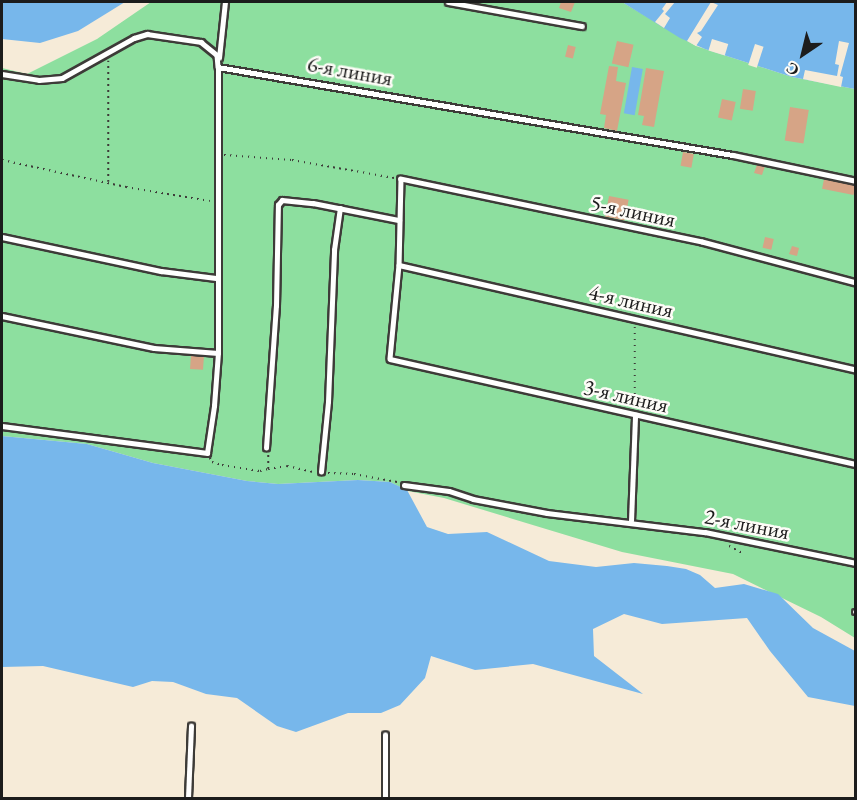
<!DOCTYPE html>
<html>
<head>
<meta charset="utf-8">
<style>
	body { margin:0 }
	#map { position:relative; width:857px; height:800px; overflow:hidden; background:#f6ebd8; font-family:"EB Garamond",serif }
	div>[style] { position:absolute }
	[style*='--x'] { left:calc(var(--x)*1px); top:calc(var(--y)*1px); width:calc(var(--w)*1px); rotate:calc(var(--a)*1deg) }
	.green>* { inset:0; background:#8ddf9f }
	.water>* { inset:0; background:#77b7eb; transform-origin:0 0 }
	.pier>* { inset:0; background:#f6ebd8; transform-origin:0 0 }
	.building>* { inset:0; background:#d6a486; transform-origin:0 0 }
	.path>* { height:1.5px; margin-top:-0.75px; transform-origin:0; background:repeating-linear-gradient(90deg,#3d3b38 0 1.5px,transparent 0 6px) }
	.roads { filter:drop-shadow(2px 0 #3d3b38) drop-shadow(-2px 0 #3d3b38) drop-shadow(0 2px #3d3b38) drop-shadow(0 -2px #3d3b38) }
	.service>* { height:4.5px; margin:-2.25px; padding:0 2.25px; transform-origin:2.25px; border-radius:2.25px; background:#fff }
	span { translate:-50% -50%; white-space:nowrap; text-align:center; line-height:1.15; -webkit-text-stroke:5px #fdfcf7; paint-order:stroke }
	.street-label { font-size:22px; color:#1c1c1c }
	.frame { position:absolute; inset:0; border:3px solid #1c1c1c; pointer-events:none }
	.north { position:absolute; left:773px; top:24px; width:60px; height:60px; -webkit-text-stroke:4px #fdfcf7; paint-order:stroke; rotate:215deg; font-size:16px; font-weight:700; line-height:24px; text-align:center; color:#1c1c1c }
	.north::after { content:''; display:block; margin:auto; width:21px; height:27px; background:#1c1c1c; clip-path:polygon(50% 0,100% 100%,50% 72%,0 100%) }
</style>
</head>
<body>
<div id="map">
	<div class="green">
		<div style="clip-path:polygon(151px 2px,622px 2px,696px 46px,792px 77px,855px 89px,855px 638px,821px 617px,733px 574px,622px 552px,444px 498px,408px 491px,390px 482px,358px 480px,278px 484px,247px 481px,153px 463px,87px 444px,2px 436px,2px 68px,27px 74px,97px 39px)"></div>
	</div>
	<div class="water">
		<div style="clip-path:polygon(2px 2px,125px 2px,78px 31px,40px 43px,2px 39px)"></div>
		<div style="clip-path:polygon(622px 2px,855px 2px,855px 89px,792px 77px,705px 49px,680px 38px)"></div>
		<div style="left:632px;top:67px;width:11px;height:47px;rotate:10deg"></div>
		<div style="clip-path:polygon(2px 436px,87px 444px,153px 463px,247px 481px,278px 484px,358px 480px,390px 482px,407px 490px,427px 527px,448px 534px,487px 532px,549px 561px,596px 567px,634px 563px,667px 566px,686px 569px,700px 575px,715px 588px,744px 584px,778px 594px,813px 628px,855px 651px,855px 706px,808px 697px,770px 651px,747px 618px,662px 624px,624px 614px,593px 629px,594px 656px,643px 694px,533px 664px,475px 670px,431px 656px,425px 678px,400px 705px,381px 713px,348px 713px,296px 732px,277px 726px,237px 698px,206px 694px,173px 682px,152px 681px,133px 687px,43px 666px,2px 667px)"></div>
	</div>
	<div class="pier">
		<div style="clip-path:polygon(667px 2px,675px 2px,665px 14px,670px 18px,664px 28px,655px 22px,664px 11px,662px 9px)"></div>
		<div style="clip-path:polygon(711px 2px,718px 5px,701px 31px,697px 33px,702px 37px,696px 46px,687px 41px)"></div>
		<div style="left:712px;top:39px;width:17px;height:12px;rotate:17deg"></div>
		<div style="clip-path:polygon(839px 41px,849px 43px,840px 76px,843px 77px,841px 87px,803px 79px,805px 70px,837px 76px,839px 65px,835px 64px)"></div>
		<div style="left:755px;top:44px;width:9px;height:22px;rotate:18deg"></div>
	</div>
	<div class="building">
		<div style="clip-path:polygon(561px 2px,575px 2px,571px 12px,559px 8px)"></div>
		<div style="left:617px;top:41px;width:17px;height:23px;rotate:13deg"></div>
		<div style="left:568px;top:45px;width:8px;height:12px;rotate:14deg"></div>
		<div style="clip-path:polygon(609px 66px,618px 67px,616px 81px,626px 83px,617px 131px,604px 128px,606px 115px,600px 114px)"></div>
		<div style="clip-path:polygon(646px 68px,664px 71px,654px 127px,642px 125px,644px 116px,638px 115px)"></div>
		<div style="left:743px;top:89px;width:13px;height:20px;rotate:9deg"></div>
		<div style="left:722px;top:99px;width:14px;height:19px;rotate:12deg"></div>
		<div style="left:790px;top:107px;width:19px;height:34px;rotate:9deg"></div>
		<div style="left:683px;top:152px;width:11px;height:14px;rotate:10deg"></div>
		<div style="clip-path:polygon(757px 165px,765px 166px,762px 175px,754px 173px)"></div>
		<div style="left:824px;top:179px;width:32px;height:10px;rotate:11deg"></div>
		<div style="left:609px;top:196px;width:20px;height:21px;rotate:11deg"></div>
		<div style="left:765px;top:237px;width:9px;height:11px;rotate:13deg"></div>
		<div style="clip-path:polygon(792px 246px,799px 248px,797px 256px,789px 254px)"></div>
		<div style="left:191px;top:355px;width:13px;height:14px;rotate:4deg"></div>
	</div>
	<div class="path">
		<div style="--x:224;--y:155;--w:68;--a:4.2"></div>
		<div style="--x:292;--y:160;--w:104;--a:10"></div>
		<div style="--x:2;--y:160;--w:127;--a:12.3"></div>
		<div style="--x:126;--y:187;--w:85;--a:9.5"></div>
		<div style="--x:108;--y:182;--w:121;--a:-90"></div>
		<div style="--x:636;--y:300;--w:11;--a:85"></div>
		<div style="--x:635;--y:327;--w:79;--a:90"></div>
		<div style="--x:210;--y:458;--w:4;--a:63"></div>
		<div style="--x:212;--y:462;--w:10;--a:17"></div>
		<div style="--x:222;--y:465;--w:38;--a:9"></div>
		<div style="--x:260;--y:471;--w:8;--a:-14"></div>
		<div style="--x:268;--y:469;--w:14;--a:-90"></div>
		<div style="--x:268;--y:469;--w:19;--a:-9"></div>
		<div style="--x:287;--y:466;--w:28;--a:13"></div>
		<div style="--x:328;--y:473;--w:26;--a:2"></div>
		<div style="--x:354;--y:474;--w:44;--a:10.5"></div>
		<div style="--x:729;--y:546;--w:17;--a:28"></div>
	</div>
	<div class="roads">
		<div class="service">
			<div style="--x:448;--y:2;--w:136;--a:10.2"></div>
			<div style="--x:219;--y:58;--w:56;--a:-83.9"></div>
			<div style="--x:2;--y:74;--w:37;--a:9"></div>
			<div style="--x:39;--y:80;--w:23;--a:-5"></div>
			<div style="--x:62;--y:78;--w:82;--a:-29.1"></div>
			<div style="--x:134;--y:38;--w:14;--a:-17"></div>
			<div style="--x:147;--y:34;--w:55;--a:8.4"></div>
			<div style="--x:201;--y:42;--w:21;--a:39"></div>
			<div style="--x:217;--y:55;--w:12;--a:85"></div>
			<div style="--x:2;--y:237;--w:163;--a:12.1"></div>
			<div style="--x:161;--y:271;--w:55;--a:7.3"></div>
			<div style="--x:399;--y:265;--w:469;--a:12.9"></div>
			<div style="--x:856;--y:283;--w:159;--a:-165.1"></div>
			<div style="--x:702;--y:242;--w:308;--a:-168.2"></div>
			<div style="--x:401;--y:179;--w:86;--a:91.3"></div>
			<div style="--x:399;--y:265;--w:94;--a:95.5"></div>
			<div style="--x:390;--y:359;--w:478;--a:12.7"></div>
			<div style="--x:2;--y:316;--w:155;--a:11.9"></div>
			<div style="--x:154;--y:348;--w:64;--a:4.5"></div>
			<div style="--x:2;--y:426;--w:207;--a:7.5"></div>
			<div style="--x:207;--y:453;--w:48;--a:-81.5"></div>
			<div style="--x:214;--y:406;--w:53;--a:-85.7"></div>
			<div style="--x:218;--y:353;--w:286;--a:-90"></div>
			<div style="--x:218;--y:67;--w:522;--a:9.7"></div>
			<div style="--x:733;--y:155;--w:126;--a:11.9"></div>
			<div style="--x:266;--y:448;--w:142;--a:-86"></div>
			<div style="--x:276;--y:306;--w:101;--a:-88.9"></div>
			<div style="--x:278;--y:205;--w:6;--a:-51"></div>
			<div style="--x:282;--y:200;--w:31;--a:6"></div>
			<div style="--x:313;--y:203;--w:88;--a:11.2"></div>
			<div style="--x:321;--y:472;--w:70;--a:-84.3"></div>
			<div style="--x:328;--y:402;--w:152;--a:-87.7"></div>
			<div style="--x:334;--y:250;--w:42;--a:-81.9"></div>
			<div style="--x:404;--y:485;--w:45;--a:7.6"></div>
			<div style="--x:449;--y:491;--w:25;--a:18"></div>
			<div style="--x:473;--y:499;--w:75;--a:10.7"></div>
			<div style="--x:547;--y:513;--w:159;--a:6.9"></div>
			<div style="--x:705;--y:532;--w:154;--a:11.6"></div>
			<div style="--x:631;--y:521;--w:106;--a:-87.8"></div>
			<div style="--x:855;--y:612;--w:1;--a:0"></div>
			<div style="--x:188;--y:798;--w:72;--a:-87.6"></div>
			<div style="--x:385;--y:798;--w:63;--a:-90"></div>
		</div>
	</div>
	<div class="street-label">
		<span style="left:350px;top:71px;rotate:10deg">6-я линия</span>
		<span style="left:633px;top:211px;rotate:12deg">5-я линия</span>
		<span style="left:631px;top:301px;rotate:13deg">4-я линия</span>
		<span style="left:626px;top:396px;rotate:13deg">3-я линия</span>
		<span style="left:747px;top:524px;rotate:11deg">2-я линия</span>
	</div>
	<div class="frame"></div>
	<div class="north">С</div>
</div>
</body>
</html>
